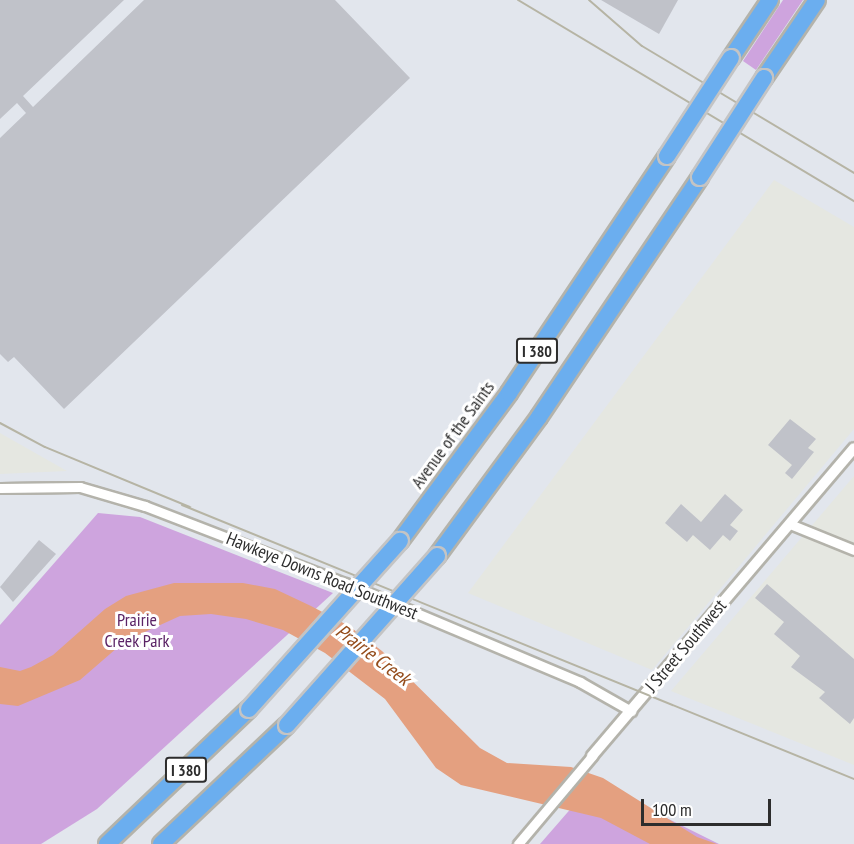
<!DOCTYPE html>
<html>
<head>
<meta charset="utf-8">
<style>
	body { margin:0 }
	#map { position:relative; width:854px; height:844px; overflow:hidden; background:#e2e6ed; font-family:"PT Sans Narrow",sans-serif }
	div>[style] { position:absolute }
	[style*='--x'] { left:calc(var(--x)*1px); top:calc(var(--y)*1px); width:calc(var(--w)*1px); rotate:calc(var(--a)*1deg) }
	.industrial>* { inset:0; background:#e5e7e1 }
	.green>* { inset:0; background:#cea4de }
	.water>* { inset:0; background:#e4a080 }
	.building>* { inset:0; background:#c0c2c9 }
	.roads { filter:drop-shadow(2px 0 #b4b3ab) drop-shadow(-2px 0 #b4b3ab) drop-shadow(0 2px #b4b3ab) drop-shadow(0 -2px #b4b3ab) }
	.minor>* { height:9px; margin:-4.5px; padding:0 4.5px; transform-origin:4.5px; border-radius:4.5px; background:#fff }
	.tertiary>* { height:10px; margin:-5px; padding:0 5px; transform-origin:5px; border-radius:5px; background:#fff }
	.motorway>* { height:16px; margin:-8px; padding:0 8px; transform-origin:8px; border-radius:8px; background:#6baeef }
	.rail>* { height:2px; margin:-1px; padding:0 1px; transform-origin:1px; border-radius:1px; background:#b6b4a4 }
	.bridges { filter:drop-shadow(2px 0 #c4c4c4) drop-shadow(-2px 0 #c4c4c4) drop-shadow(0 2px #c4c4c4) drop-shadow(0 -2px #c4c4c4) }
	.motorway-bridge>* { height:16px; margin:-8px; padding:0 8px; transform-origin:8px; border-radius:8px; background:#6baeef }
	span { translate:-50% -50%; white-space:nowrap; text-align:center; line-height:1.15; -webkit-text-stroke:6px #fff; paint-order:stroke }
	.shield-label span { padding:2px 4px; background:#fff; border:2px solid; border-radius:4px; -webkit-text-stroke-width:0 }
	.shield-label { font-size:16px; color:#2d2d2d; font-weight:700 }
	.street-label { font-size:18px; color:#2d2d2d }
	.park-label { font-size:18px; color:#5b2365 }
	.water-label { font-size:20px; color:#944c1b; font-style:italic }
	.scale { position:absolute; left:641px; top:799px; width:130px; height:27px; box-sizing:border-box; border:3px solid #2d2d2d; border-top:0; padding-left:8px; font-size:18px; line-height:21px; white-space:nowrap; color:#2d2d2d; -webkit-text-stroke:4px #fff; paint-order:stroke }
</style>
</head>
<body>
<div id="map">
	<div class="industrial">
		<div style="clip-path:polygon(774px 180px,854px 227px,854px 429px,652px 670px,468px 593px)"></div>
		<div style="clip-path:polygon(0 433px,67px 471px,0 474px)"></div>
		<div style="clip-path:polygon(854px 476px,854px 765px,671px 691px)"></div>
	</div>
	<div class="green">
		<div style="clip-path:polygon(783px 0,803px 0,756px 70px,743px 61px)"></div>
		<div style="clip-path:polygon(98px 513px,140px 517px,333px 593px,97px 809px,41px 844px,0 844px,0 625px)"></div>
		<div style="clip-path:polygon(594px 782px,719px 844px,540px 844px)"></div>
	</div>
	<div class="water">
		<div style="clip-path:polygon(174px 583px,243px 583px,275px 589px,311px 606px,349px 626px,382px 651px,480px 748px,507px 763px,571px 767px,603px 778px,697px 837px,717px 844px,650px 844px,601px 818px,461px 785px,436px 768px,385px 699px,325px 653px,283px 630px,246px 619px,211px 614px,180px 616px,125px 641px,80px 680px,18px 706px,0 704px,0 667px,20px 671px,31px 667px,53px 655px,105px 609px,126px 596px)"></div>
	</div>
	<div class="building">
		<div style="clip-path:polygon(0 0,124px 0,23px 96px,33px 107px,144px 0,335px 0,410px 78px,64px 409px,14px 357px,8px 362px,0 354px,0 138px,26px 113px,17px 103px,0 119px)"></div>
		<div style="clip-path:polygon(601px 0,678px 0,659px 34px)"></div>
		<div style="clip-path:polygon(790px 419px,816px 439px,808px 448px,814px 452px,792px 479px,785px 473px,792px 465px,768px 445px)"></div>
		<div style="clip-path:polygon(725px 494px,743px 510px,730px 525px,738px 531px,730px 541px,723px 535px,710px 550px,693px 535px,687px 542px,665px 523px,681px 504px,701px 522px)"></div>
		<div style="clip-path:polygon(39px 540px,56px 554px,13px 602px,0 587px)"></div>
		<div style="clip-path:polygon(767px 584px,854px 659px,854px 718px,850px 724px,819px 698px,825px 692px,791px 667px,800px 656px,774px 634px,784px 622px,755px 598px)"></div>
	</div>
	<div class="roads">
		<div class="minor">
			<div style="--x:0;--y:488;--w:80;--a:-0.7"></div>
			<div style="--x:80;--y:487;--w:68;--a:16.3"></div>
			<div style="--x:145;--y:506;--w:214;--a:21.1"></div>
			<div style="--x:345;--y:583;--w:255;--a:22.8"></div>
			<div style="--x:580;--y:682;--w:59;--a:29.6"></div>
			<div style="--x:790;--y:524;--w:69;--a:22.1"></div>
			<div style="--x:518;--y:844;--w:115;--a:-49.9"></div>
		</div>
		<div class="tertiary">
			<div style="--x:592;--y:756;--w:404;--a:-49.6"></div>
		</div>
		<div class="motorway">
			<div style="--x:731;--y:58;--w:70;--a:-56.1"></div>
			<div style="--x:764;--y:78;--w:94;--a:-55.8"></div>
			<div style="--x:400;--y:541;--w:184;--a:-53.6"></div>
			<div style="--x:509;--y:393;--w:285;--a:-56.3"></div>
			<div style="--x:437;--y:556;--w:172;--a:-53.7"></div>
			<div style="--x:539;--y:417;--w:289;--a:-56.1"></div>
			<div style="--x:107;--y:844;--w:196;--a:-43.6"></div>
			<div style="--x:161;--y:844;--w:173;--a:-43.4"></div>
		</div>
	</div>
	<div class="rail">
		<div style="--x:518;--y:0;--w:392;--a:30.9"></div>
		<div style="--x:589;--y:0;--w:70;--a:41"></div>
		<div style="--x:642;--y:46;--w:247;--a:30.9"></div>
		<div style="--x:0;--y:423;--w:51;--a:28.1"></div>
		<div style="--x:45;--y:447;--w:157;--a:22.5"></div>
		<div style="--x:182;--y:505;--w:726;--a:22.18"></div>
	</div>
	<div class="bridges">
		<div class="motorway-bridge">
			<div style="--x:667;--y:156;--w:117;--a:-56.9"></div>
			<div style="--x:700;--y:177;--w:118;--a:-57.1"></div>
			<div style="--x:249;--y:709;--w:226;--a:-48.1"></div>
			<div style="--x:287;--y:725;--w:226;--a:-48.4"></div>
		</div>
	</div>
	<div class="shield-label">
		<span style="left:537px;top:351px">I 380</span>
		<span style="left:186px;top:770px">I 380</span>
	</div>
	<div class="street-label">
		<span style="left:453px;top:435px;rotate:-54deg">Avenue of the Saints</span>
		<span style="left:322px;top:576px;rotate:22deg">Hawkeye Downs Road Southwest</span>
		<span style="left:686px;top:646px;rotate:-50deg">J Street Southwest</span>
	</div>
	<div class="park-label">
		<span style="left:137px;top:631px">Prairie<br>Creek Park</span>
	</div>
	<div class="water-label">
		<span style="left:373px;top:655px;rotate:37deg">Prairie Creek</span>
	</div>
	<div class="scale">100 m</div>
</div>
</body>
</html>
